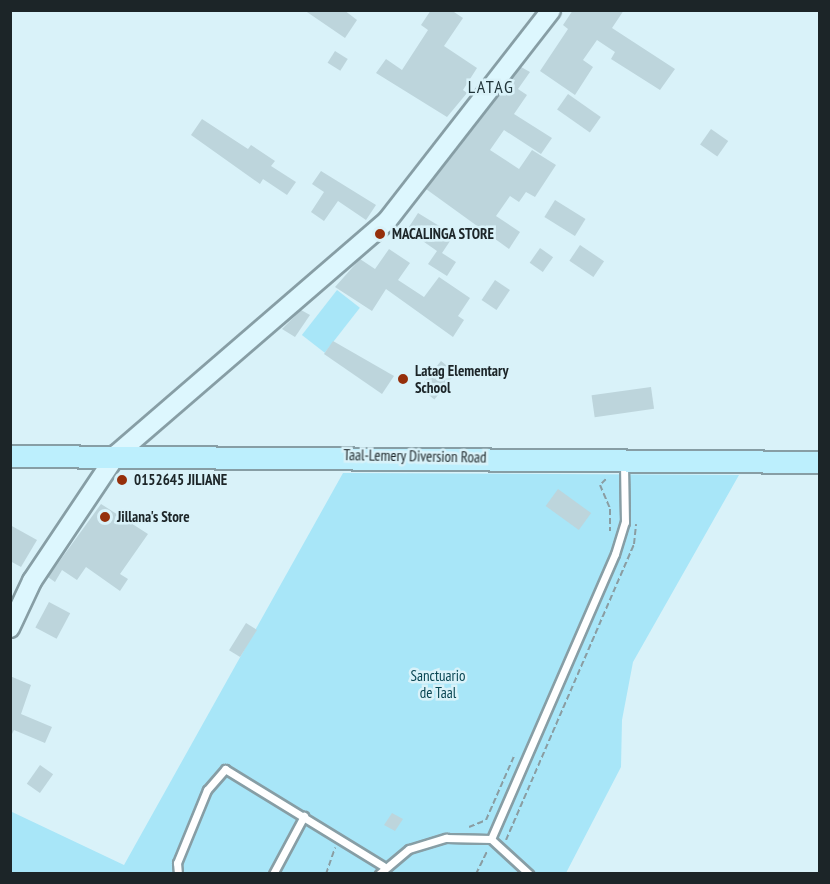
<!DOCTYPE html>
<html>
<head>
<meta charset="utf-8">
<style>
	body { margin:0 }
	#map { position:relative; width:830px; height:884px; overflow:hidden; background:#d9f2f9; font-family:"PT Sans Narrow",sans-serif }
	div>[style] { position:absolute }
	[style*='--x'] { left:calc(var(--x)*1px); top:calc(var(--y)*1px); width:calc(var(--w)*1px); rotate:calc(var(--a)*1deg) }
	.green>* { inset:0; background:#a8e6f8; transform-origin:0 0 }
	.building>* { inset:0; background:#bdd5dc; transform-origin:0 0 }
	.path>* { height:2px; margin-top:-1px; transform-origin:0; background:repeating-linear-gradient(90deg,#8a9da2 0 6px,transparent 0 9px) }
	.roads { filter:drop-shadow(2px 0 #879ea5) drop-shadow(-2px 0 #879ea5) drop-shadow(0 2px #879ea5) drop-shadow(0 -2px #879ea5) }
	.lane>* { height:7px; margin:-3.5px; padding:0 3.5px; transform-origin:3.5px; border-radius:3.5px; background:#fff }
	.secondary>* { height:18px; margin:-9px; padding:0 9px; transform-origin:9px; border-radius:9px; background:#ddf7fe }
	.primary>* { height:21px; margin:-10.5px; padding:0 10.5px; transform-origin:10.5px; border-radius:10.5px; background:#bceffd }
	.dots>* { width:16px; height:16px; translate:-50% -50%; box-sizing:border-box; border:3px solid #d9f2f9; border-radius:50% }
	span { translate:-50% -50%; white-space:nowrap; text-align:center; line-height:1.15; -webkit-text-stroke:5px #d9f2f9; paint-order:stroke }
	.poi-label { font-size:15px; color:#1c2528; font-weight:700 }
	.left { translate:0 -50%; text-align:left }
	.street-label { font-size:15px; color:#1c2528 }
	.park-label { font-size:15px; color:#084552 }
	.quarter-label { font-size:18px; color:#203439; letter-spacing:1.5px }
	.frame { position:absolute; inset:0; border:12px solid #1c2528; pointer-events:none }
</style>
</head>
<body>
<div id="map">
	<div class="green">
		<div style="left:337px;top:290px;width:29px;height:57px;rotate:38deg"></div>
		<div style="clip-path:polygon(343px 473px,739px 475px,633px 662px,622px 720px,621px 767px,566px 873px,11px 873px,10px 811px,124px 865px)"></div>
	</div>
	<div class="building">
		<div style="clip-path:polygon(304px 10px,344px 10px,357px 20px,345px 38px)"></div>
		<div style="clip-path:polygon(431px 10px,451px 10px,463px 18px,444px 46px,477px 68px,463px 90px,467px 93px,447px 117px,376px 73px,386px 59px,402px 70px,428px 30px,421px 25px)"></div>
		<div style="clip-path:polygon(573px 10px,624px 10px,612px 28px,675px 69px,660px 90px,611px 59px,615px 52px,597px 40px,583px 60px,593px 67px,575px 95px,540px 71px,568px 29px,563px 25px)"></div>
		<div style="left:335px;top:51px;width:15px;height:14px;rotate:32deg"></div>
		<div style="clip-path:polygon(521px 67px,530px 72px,518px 89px,527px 95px,514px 114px,552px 138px,541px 154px,504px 130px,490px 150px,519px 169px,532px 150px,556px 165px,535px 197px,526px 192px,519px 202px,510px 196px,496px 216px,520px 232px,509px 249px,426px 189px)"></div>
		<div style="left:568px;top:94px;width:40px;height:19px;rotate:35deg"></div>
		<div style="clip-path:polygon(202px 119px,248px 149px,251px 145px,275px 161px,271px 166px,296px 182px,287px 195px,263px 179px,260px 184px,191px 135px)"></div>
		<div style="left:711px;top:129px;width:21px;height:19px;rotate:35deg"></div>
		<div style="clip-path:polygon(321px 171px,376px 205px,366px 220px,338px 201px,324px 221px,311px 212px,324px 192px,312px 184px)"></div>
		<div style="left:555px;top:200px;width:36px;height:20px;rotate:32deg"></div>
		<div style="clip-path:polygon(418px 213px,454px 235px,442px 253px,456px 262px,447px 276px,428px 264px,437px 251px,407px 230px)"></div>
		<div style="left:580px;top:245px;width:29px;height:19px;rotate:34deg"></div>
		<div style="left:540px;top:248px;width:16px;height:18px;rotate:35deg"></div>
		<div style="clip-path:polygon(389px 249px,410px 263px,398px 280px,424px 297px,439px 277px,470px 298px,458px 316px,464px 320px,453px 337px,386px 289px,372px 311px,335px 287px,360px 259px,375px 269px)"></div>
		<div style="left:495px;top:280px;width:18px;height:24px;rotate:34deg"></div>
		<div style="clip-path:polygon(301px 310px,310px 315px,295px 337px,282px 329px)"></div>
		<div style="clip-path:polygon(333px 341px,394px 376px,382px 394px,324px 354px)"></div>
		<div style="left:441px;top:361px;width:19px;height:34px;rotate:39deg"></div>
		<div style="left:651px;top:387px;width:22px;height:60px;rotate:82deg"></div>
		<div style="left:558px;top:489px;width:41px;height:21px;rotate:36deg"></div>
		<div style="clip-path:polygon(101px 504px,148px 534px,120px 574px,128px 579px,120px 591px,86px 567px,77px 580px,62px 570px,55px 582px,48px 577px)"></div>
		<div style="clip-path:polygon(10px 525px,37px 540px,21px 567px,10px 561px)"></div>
		<div style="left:49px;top:602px;width:24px;height:29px;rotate:28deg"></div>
		<div style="left:246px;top:623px;width:13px;height:32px;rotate:32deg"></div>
		<div style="clip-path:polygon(10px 676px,31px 685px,21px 714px,52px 727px,45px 743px,14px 730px,10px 738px)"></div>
		<div style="left:40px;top:765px;width:16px;height:23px;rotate:35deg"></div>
		<div style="clip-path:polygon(392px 813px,403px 819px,395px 831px,384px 825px)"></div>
	</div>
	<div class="path">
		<div style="--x:606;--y:479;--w:8;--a:135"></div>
		<div style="--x:600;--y:485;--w:26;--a:67"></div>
		<div style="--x:610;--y:509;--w:22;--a:90"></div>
		<div style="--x:469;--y:827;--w:18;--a:-22"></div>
		<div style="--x:486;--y:820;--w:72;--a:-66.3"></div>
		<div style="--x:506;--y:840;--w:322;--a:-66.6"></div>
		<div style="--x:634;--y:544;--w:20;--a:-84"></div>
		<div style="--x:326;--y:874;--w:28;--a:-71"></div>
		<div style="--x:476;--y:874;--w:25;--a:-64"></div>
	</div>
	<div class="roads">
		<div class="lane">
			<div style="--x:491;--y:839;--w:311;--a:-66.5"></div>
			<div style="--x:615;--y:554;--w:34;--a:-73"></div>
			<div style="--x:625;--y:522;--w:58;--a:-91"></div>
			<div style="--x:178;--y:874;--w:11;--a:-95"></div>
			<div style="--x:177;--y:863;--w:79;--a:-67.7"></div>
			<div style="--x:207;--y:790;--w:28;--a:-49"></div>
			<div style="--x:225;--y:769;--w:185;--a:31.5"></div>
			<div style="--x:273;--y:874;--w:66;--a:-61.9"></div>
			<div style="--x:379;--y:874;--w:39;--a:-40"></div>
			<div style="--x:409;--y:849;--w:39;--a:-17"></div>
			<div style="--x:446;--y:838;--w:45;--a:1.3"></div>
			<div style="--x:491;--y:839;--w:52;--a:42.6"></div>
		</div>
		<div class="secondary">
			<div style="--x:10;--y:628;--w:52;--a:-64.9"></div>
			<div style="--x:32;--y:581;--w:153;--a:-56.2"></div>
			<div style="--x:117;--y:454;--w:357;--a:-40.8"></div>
			<div style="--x:387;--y:221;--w:267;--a:-52.1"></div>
		</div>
		<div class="primary">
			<div style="--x:10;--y:456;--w:810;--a:0.42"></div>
		</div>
	</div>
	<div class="dots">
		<div style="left:380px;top:234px;background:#952f0b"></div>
		<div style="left:403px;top:379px;background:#952f0b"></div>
		<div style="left:122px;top:480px;background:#952f0b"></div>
		<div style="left:105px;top:517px;background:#952f0b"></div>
	</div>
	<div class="poi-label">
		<span class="left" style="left:392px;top:234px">MACALINGA STORE</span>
		<span class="left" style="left:415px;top:379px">Latag Elementary<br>School</span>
		<span class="left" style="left:134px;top:480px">0152645 JILIANE</span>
		<span class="left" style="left:117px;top:517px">Jillana's Store</span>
	</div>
	<div class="street-label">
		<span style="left:415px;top:456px;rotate:1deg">Taal-Lemery Diversion Road</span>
	</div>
	<div class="park-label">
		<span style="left:438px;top:684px">Sanctuario<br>de Taal</span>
	</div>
	<div class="quarter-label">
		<span style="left:491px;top:87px">LATAG</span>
	</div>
	<div class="frame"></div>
</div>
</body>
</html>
